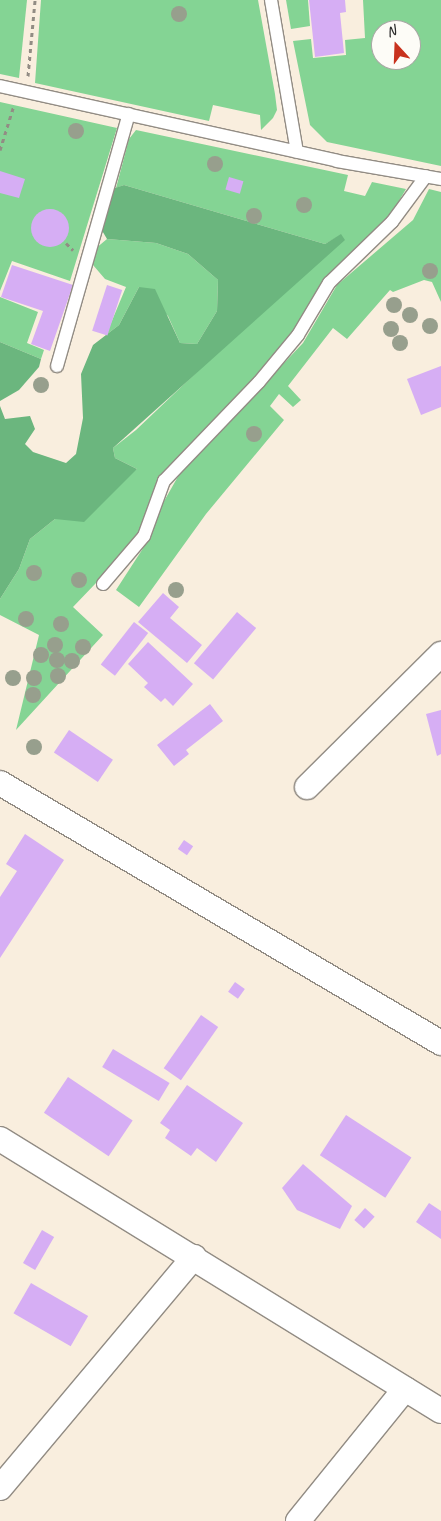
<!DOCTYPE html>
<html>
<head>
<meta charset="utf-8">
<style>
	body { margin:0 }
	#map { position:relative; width:441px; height:1521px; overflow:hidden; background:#f9eede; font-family:Caveat,sans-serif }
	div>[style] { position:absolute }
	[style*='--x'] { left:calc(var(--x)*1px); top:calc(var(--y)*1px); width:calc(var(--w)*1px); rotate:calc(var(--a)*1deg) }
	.green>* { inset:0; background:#84d494 }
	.forest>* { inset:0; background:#6bb67e }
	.building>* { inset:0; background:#d6aef4; transform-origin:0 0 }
	.round { border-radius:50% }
	.path>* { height:3px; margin-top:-1.5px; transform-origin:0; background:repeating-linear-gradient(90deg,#928c84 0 4px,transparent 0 8px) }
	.roads { filter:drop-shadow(1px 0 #928c84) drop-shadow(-1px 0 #928c84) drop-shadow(0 1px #928c84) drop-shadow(0 -1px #928c84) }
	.lane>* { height:12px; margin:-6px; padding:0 6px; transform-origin:6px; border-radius:6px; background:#fff }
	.street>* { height:24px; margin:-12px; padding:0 12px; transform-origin:12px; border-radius:12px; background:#fff }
	.trees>* { width:16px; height:16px; margin:-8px; border-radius:50%; background:#979f8d }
	span { translate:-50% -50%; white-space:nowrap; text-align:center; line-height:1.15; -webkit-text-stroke:4px #fdfcf7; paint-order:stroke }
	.north { position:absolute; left:371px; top:20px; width:50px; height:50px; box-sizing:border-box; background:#fdfcf7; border:1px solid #a9a8a5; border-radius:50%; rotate:340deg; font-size:14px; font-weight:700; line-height:20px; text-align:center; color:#2b2b2b }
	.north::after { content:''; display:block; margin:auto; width:18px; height:22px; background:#c8321e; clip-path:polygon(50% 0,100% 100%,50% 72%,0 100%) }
</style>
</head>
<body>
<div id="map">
	<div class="green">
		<div style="clip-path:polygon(0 0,27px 0,19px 78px,0 74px)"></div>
		<div style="clip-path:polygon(41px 0,258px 0,275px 94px,277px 110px,273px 118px,261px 130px,260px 115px,213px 105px,209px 121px,35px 83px)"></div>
		<div style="clip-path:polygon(286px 0,308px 0,310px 26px,291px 29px)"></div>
		<div style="clip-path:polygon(evenodd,363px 0,441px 0,441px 166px,327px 142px,310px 125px,293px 41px,311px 39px,313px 58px,346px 55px,345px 40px,365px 38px,363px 0,381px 30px,411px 30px,411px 60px,381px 60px,381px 30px)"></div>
		<div style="clip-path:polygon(0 102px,117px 128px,70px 281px,12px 261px,0 291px)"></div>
		<div style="clip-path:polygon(136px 130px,348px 175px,344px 191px,365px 196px,372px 182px,406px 189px,386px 223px,331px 279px,297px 332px,182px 459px,141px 536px,73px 607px,103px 635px,16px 730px,39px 635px,0 615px,0 599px,19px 569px,30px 539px,55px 519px,137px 469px,115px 458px,113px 448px,136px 430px,341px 235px,325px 244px,124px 185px,116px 188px,129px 139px)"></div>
		<div style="clip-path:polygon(429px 189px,441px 192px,441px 302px,432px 282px,424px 280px,393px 292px,390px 290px,347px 339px,333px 328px,288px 386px,301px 400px,293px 407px,279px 394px,270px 406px,284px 420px,206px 514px,139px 607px,116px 590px,151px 536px,163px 503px,180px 473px,303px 343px,337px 285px,413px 220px)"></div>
		<div style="clip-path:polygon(107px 239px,156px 243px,188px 254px,218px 280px,217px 311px,197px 344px,180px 343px,168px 316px,139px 287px,119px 325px,106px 335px,126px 287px,105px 279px,93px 265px,95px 249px)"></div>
		<div style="clip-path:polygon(0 297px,38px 312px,27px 343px,44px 350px,41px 359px,0 342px)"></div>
	</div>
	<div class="forest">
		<div style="clip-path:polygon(124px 185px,325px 244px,341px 234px,345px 240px,113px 448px,115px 458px,137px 469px,84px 522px,55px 519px,30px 539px,19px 569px,0 599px,0 406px,5px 419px,30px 416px,35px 429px,25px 444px,33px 452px,66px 463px,76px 454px,83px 418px,81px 374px,93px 345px,119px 325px,139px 287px,155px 289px,180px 343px,197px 344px,217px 311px,218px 280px,188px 254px,156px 243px,107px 239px,97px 222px,112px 189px)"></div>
		<div style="clip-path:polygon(0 342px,41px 359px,39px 367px,19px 390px,0 401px)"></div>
	</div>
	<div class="building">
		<div style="clip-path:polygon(309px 0,345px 0,346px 12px,340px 13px,344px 53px,315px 57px)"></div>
		<div style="clip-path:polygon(0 171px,25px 179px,19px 198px,0 193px)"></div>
		<div style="left:229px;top:177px;width:15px;height:13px;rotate:16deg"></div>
		<div class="round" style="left:31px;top:209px;width:38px;height:38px"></div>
		<div style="clip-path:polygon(12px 265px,73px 285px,50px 351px,31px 344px,43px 311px,1px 297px)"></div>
		<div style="left:107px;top:285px;width:16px;height:48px;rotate:18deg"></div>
		<div style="clip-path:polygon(441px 366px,441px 407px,421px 415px,407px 379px)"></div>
		<div style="clip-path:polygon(163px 593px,179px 607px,170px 618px,202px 645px,187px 663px,138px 622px)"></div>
		<div style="left:237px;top:612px;width:25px;height:67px;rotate:40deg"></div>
		<div style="left:134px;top:622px;width:18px;height:54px;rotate:38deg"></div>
		<div style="clip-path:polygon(148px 642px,193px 684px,173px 706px,165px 698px,161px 702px,144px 687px,148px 683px,128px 664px)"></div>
		<div style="clip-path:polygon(210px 704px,223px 721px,186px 750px,189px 754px,174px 766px,157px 745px)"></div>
		<div style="clip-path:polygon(441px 710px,441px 754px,437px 756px,426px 714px)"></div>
		<div style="left:69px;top:730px;width:53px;height:27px;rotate:34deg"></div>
		<div style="clip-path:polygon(25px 834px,64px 860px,0 958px,0 897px,17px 871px,6px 864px)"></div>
		<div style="left:184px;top:840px;width:11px;height:11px;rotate:34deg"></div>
		<div style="left:235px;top:982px;width:12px;height:12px;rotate:35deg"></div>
		<div style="left:201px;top:1015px;width:21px;height:65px;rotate:35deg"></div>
		<div style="left:113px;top:1049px;width:66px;height:21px;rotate:31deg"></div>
		<div style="left:68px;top:1077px;width:78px;height:43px;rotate:34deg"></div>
		<div style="clip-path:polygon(187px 1085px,243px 1123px,216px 1162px,197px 1148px,191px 1156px,165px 1138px,170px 1130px,160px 1123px)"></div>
		<div style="left:346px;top:1115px;width:78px;height:48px;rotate:33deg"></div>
		<div style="clip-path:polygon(303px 1164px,352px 1206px,340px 1229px,297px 1210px,282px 1188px)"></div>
		<div style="clip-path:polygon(429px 1203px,441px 1211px,441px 1239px,416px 1222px)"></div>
		<div style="left:365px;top:1208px;width:13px;height:16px;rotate:42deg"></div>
		<div style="left:42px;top:1230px;width:14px;height:38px;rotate:30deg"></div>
		<div style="left:31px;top:1283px;width:66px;height:35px;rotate:30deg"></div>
	</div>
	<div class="path">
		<div style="--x:28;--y:76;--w:76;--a:-84.7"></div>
		<div style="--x:0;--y:150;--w:47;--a:-72.7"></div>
		<div style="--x:66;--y:243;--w:10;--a:45"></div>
	</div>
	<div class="roads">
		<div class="lane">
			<div style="--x:271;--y:0;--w:154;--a:80.3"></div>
			<div style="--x:0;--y:86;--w:345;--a:12.5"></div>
			<div style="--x:337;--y:161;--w:106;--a:9.8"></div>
			<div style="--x:57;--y:366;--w:262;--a:-74.1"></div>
			<div style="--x:103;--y:584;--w:63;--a:-49.5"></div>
			<div style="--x:144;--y:536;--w:59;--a:-70"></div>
			<div style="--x:164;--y:481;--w:137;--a:-46.2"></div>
			<div style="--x:259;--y:382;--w:61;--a:-50.3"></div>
			<div style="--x:298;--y:335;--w:61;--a:-59.2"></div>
			<div style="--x:329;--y:283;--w:88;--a:-44.1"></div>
			<div style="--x:392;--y:222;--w:57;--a:-53.5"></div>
		</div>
		<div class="street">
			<div style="--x:0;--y:783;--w:512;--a:30.52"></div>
			<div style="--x:307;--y:787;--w:189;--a:-44.8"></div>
			<div style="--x:0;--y:1139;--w:518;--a:31.67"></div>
			<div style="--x:0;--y:1488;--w:302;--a:-50"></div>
			<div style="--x:298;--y:1521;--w:170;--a:-51"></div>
		</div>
	</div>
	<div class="trees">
		<div style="left:179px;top:14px"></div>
		<div style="left:76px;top:131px"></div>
		<div style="left:215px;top:164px"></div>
		<div style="left:304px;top:205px"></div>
		<div style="left:254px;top:216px"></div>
		<div style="left:430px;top:271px"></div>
		<div style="left:394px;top:305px"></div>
		<div style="left:410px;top:315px"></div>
		<div style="left:430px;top:326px"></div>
		<div style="left:391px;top:329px"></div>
		<div style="left:400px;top:343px"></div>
		<div style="left:41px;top:385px"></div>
		<div style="left:254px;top:434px"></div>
		<div style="left:34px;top:573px"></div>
		<div style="left:79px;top:580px"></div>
		<div style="left:176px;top:590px"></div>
		<div style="left:26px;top:619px"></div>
		<div style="left:61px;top:624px"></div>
		<div style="left:55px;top:645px"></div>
		<div style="left:83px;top:647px"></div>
		<div style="left:41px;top:655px"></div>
		<div style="left:57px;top:660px"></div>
		<div style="left:72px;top:661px"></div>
		<div style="left:58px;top:676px"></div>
		<div style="left:13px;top:678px"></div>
		<div style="left:34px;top:678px"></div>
		<div style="left:33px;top:695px"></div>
		<div style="left:34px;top:747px"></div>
	</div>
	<div class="north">N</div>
</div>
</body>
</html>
